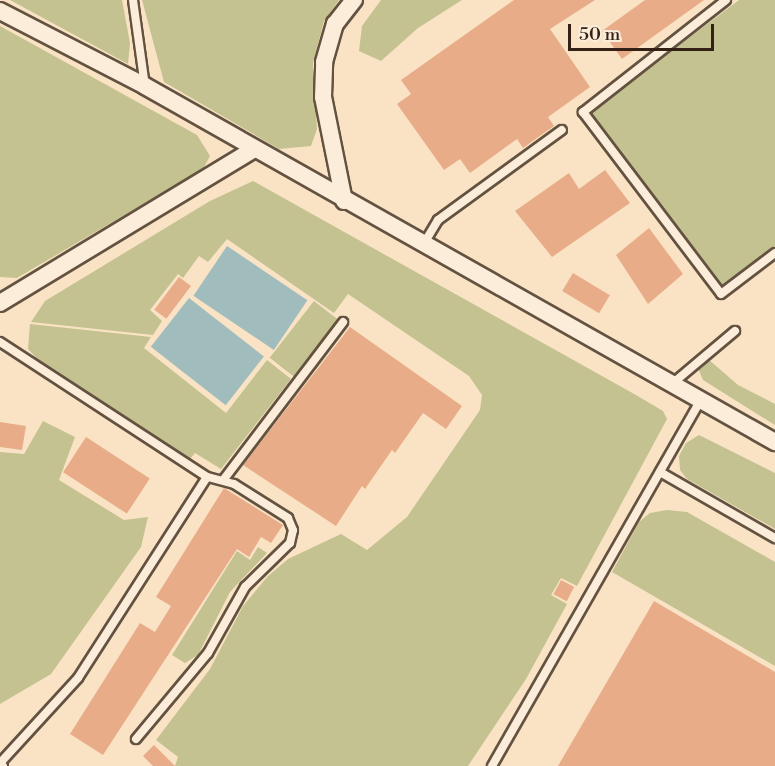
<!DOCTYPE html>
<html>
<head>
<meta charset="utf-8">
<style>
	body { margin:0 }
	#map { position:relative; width:775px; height:766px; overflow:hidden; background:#f9e3c4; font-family:"Libre Bodoni",serif }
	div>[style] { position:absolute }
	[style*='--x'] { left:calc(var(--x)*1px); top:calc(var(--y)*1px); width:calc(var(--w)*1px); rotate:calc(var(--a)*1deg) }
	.green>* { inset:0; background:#c4c290; transform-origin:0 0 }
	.water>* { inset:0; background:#a1bcbd; transform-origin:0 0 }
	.building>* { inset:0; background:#e9ac88; transform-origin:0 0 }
	.roads { filter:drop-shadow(2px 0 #645241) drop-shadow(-2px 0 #645241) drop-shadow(0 2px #645241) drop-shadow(0 -2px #645241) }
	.service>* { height:8px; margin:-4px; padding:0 4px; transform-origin:4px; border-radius:4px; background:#fbedd9 }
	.minor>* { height:16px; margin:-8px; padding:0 8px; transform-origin:8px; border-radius:8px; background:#fbedd9 }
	span { translate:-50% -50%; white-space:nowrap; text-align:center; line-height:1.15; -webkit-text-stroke:6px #fbedd9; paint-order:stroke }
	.scale { position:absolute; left:568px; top:24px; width:146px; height:27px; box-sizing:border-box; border:3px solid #332115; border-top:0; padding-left:8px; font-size:18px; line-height:21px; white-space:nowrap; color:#332115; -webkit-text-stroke:4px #fbedd9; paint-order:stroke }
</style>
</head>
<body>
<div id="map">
	<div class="green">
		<div style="clip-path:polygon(10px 0,122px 0,130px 43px,128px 64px)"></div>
		<div style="clip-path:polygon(142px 0,339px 0,324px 21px,313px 63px,317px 129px,311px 146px,279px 149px,164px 82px)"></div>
		<div style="clip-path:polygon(381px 0,462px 0,418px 28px,381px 61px,359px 51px,362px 26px)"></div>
		<div style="clip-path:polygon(739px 0,775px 0,775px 246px,722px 286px,591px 112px)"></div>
		<div style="clip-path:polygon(0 26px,197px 135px,210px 156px,203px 169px,17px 278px,0 277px)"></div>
		<div style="clip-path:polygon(253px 181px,636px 395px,663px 411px,667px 419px,577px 586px,561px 578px,551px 595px,567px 604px,526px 679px,468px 766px,175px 766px,178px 757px,156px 740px,210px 669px,243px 606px,268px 576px,288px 559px,341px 534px,367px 550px,407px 517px,480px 410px,482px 395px,469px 376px,348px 294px,334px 313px,227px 239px,208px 262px,199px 256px,183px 278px,178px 274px,150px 310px,162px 321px,153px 335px,31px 322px,45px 301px,210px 201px)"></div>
		<div style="left:314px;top:301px;width:31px;height:72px;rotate:38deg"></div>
		<div style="clip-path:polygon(30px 324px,151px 337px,144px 348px,226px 413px,267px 360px,291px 379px,221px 469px,195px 453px,190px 459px,45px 367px,28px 349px)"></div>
		<div style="clip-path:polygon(708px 359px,738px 385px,775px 404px,775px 425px,703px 380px,698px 368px)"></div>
		<div style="clip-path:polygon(43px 421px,75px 437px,59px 480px,124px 520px,148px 517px,141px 547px,51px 674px,0 704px,0 452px,24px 454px)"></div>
		<div style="clip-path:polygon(699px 435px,775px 473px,775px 529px,687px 479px,680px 470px,679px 456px,686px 443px)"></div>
		<div style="clip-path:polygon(667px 510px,687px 512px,775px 562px,775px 666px,612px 572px,639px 522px,650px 513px)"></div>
		<div style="clip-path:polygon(258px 547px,267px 553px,230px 592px,198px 655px,185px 663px,172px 655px,237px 551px,250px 560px)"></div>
	</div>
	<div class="water">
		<div style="left:227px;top:246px;width:97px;height:60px;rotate:34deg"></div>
		<div style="left:189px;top:298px;width:95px;height:62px;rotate:38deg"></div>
	</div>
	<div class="building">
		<div style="clip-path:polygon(514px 0,595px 0,550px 29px,590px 87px,548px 117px,554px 126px,523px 148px,517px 139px,470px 173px,460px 159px,444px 170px,397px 104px,411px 94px,401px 80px)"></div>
		<div style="clip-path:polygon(645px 0,704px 0,622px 59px,602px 31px)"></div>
		<div style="clip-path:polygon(605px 170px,630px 203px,552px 257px,515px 211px,569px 173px,579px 189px)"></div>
		<div style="clip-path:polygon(649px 228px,683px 274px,648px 304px,616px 255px)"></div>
		<div style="left:573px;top:273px;width:43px;height:21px;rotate:31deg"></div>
		<div style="left:179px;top:277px;width:15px;height:41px;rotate:37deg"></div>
		<div style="clip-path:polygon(350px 327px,462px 406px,446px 429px,423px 413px,395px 453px,392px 450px,365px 489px,362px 486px,336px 526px,243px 465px)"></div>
		<div style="clip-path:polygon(0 422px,26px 426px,22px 450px,0 447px)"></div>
		<div style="left:86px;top:437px;width:76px;height:42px;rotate:33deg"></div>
		<div style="clip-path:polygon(224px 488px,283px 525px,271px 543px,261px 537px,249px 557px,237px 549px,103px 755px,70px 734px,140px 623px,155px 632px,171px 606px,156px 597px)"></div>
		<div style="left:561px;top:580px;width:15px;height:16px;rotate:28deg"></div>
		<div style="clip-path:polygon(654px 601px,775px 672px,775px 766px,558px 766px)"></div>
		<div style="clip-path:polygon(154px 745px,175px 766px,153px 766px,143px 756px)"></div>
	</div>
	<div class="roads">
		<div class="service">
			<div style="--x:133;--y:0;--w:87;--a:82.1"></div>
			<div style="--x:726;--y:0;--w:182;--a:141.9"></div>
			<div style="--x:583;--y:112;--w:228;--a:52.8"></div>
			<div style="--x:721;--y:294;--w:68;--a:-37.2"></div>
			<div style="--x:423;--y:245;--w:29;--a:-59"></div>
			<div style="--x:438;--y:220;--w:153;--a:-36"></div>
			<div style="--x:0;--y:342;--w:247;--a:33.1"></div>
			<div style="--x:207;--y:477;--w:239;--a:122.7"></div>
			<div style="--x:78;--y:678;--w:115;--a:132.5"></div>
			<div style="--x:0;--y:763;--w:4;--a:45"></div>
			<div style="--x:673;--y:383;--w:81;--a:-40"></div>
			<div style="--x:660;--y:472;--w:133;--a:29.9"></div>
			<div style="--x:224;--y:479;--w:197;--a:-52.8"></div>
			<div style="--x:136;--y:739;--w:112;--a:-50.1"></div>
			<div style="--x:208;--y:653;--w:76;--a:-60.7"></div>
			<div style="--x:245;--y:587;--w:63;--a:-44.4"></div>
			<div style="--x:290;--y:543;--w:13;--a:-77"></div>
			<div style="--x:293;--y:530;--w:13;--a:-113"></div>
			<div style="--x:288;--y:518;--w:64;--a:-147.8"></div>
			<div style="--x:234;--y:484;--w:28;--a:-165"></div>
			<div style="--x:492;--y:766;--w:421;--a:-60.3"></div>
		</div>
		<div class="minor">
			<div style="--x:0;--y:11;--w:163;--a:27.3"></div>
			<div style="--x:145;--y:86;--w:724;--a:29.47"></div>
			<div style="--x:344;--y:201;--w:106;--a:-101.4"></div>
			<div style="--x:323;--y:97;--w:35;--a:-88"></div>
			<div style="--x:324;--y:62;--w:40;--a:-74"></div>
			<div style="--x:335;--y:24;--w:31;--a:-52"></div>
			<div style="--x:0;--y:303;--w:296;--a:-31.2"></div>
		</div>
	</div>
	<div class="scale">50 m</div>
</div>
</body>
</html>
